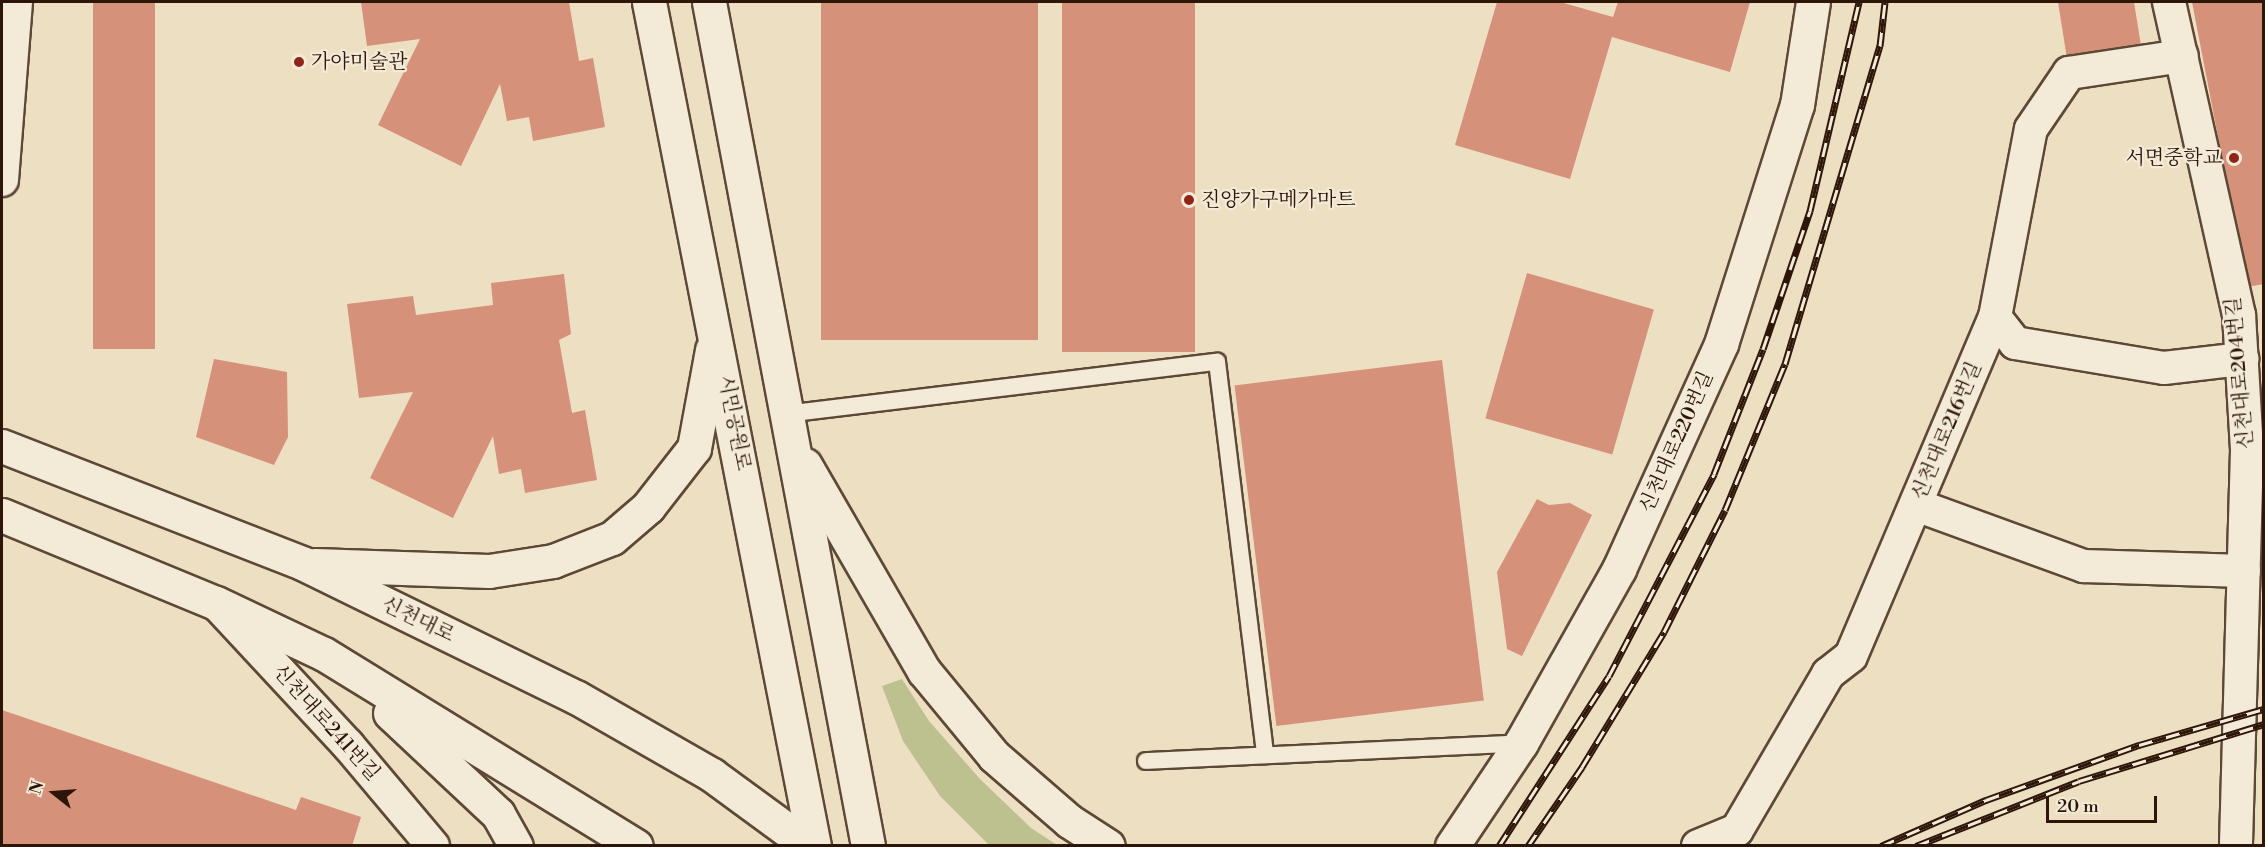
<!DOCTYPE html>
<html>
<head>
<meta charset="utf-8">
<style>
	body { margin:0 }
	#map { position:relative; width:2265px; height:847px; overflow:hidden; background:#eddfc1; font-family:"Libre Bodoni","Noto Serif KR",serif }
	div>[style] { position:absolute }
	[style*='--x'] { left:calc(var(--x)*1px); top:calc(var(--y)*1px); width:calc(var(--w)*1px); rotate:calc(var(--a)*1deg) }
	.green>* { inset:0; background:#bdc190 }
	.building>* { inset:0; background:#d5917a; transform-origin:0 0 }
	.roads { filter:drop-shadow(2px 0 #5d4836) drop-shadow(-2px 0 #5d4836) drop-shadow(0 2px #5d4836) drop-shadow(0 -2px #5d4836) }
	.lane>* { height:16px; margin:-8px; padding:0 8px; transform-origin:8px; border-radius:8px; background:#f3ead7 }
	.street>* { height:32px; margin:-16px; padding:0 16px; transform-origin:16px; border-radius:16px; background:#f3ead7 }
	.secondary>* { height:33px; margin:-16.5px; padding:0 16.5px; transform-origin:16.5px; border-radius:16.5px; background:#f3ead7 }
	.rail>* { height:7px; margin-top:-3.5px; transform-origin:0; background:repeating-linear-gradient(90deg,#f3ead7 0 14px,#2d1508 0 28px); box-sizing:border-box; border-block:2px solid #2d1508 }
	.dots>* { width:16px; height:16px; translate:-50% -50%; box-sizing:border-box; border:3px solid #f3ead7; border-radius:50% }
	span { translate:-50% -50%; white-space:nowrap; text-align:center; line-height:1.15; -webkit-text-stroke:4.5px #f3ead7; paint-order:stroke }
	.poi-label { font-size:20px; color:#2d1508 }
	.left { translate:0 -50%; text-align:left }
	.right { translate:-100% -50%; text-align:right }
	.street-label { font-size:20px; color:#2d1508 }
	.frame { position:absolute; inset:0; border:3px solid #2d1508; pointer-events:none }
	.north { position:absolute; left:24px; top:763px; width:60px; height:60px; -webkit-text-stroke:4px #f3ead7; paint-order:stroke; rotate:287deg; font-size:16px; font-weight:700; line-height:24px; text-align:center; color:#2d1508 }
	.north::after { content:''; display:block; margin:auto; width:21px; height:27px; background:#2d1508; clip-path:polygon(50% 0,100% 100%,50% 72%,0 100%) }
	.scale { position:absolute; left:2046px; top:796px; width:111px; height:27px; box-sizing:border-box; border:3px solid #2d1508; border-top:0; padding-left:8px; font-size:18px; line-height:21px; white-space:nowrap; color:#2d1508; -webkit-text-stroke:4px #f3ead7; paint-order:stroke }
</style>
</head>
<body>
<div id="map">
	<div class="green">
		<div style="clip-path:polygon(902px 679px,929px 721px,980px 779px,1031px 828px,1057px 845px,989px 845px,940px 796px,903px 741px,882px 686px)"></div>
	</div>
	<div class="building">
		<div style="left:93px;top:2px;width:62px;height:347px"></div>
		<div style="clip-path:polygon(361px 2px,569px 2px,579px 61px,593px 58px,605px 127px,533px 141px,529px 117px,507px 121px,500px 84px,461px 166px,378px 125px,420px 39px,367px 46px)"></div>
		<div style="left:821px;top:2px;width:217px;height:338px"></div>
		<div style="left:1062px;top:2px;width:133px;height:350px"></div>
		<div style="clip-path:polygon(1497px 2px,1560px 2px,1613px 17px,1618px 2px,1750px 2px,1730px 72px,1612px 37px,1570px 179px,1455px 145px)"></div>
		<div style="clip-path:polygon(2058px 2px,2134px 2px,2142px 52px,2068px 65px)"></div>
		<div style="clip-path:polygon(2192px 2px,2264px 2px,2264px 284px,2247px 287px)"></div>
		<div style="left:1527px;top:273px;width:132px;height:151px;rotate:16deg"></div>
		<div style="clip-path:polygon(564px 274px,571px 334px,559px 340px,572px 413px,585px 410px,597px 480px,525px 493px,521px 469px,499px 474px,493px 436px,453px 518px,370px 478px,413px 392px,359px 398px,347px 304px,413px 296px,416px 315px,493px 305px,491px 283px)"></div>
		<div style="clip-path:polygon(214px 359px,287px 372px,288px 437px,274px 465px,196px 437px)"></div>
		<div style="left:1442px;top:360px;width:343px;height:209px;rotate:83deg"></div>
		<div style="clip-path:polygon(1537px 499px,1549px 505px,1570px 503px,1592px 515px,1522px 656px,1507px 649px,1497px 572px)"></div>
		<div style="clip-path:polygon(2px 710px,296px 810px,301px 797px,361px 817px,352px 846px,2px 846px)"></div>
	</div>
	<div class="roads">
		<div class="lane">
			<div style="--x:785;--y:414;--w:435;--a:-6.9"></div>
			<div style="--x:1217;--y:362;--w:396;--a:83"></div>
			<div style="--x:1146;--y:761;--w:375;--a:-2.7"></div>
		</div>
		<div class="street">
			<div style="--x:2169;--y:2;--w:321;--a:77.4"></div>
			<div style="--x:2239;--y:315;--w:135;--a:86.6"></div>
			<div style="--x:2247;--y:450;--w:396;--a:91.6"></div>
			<div style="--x:2;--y:180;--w:179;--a:-85.5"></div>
			<div style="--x:1995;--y:317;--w:33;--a:52"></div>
			<div style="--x:2015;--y:343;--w:151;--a:9.5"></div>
			<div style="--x:2164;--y:368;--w:79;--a:-6.6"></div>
			<div style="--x:1916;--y:505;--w:179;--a:20"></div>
			<div style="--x:2084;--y:566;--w:160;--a:1.8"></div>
			<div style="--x:216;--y:603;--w:194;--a:47.1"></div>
			<div style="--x:348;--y:745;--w:132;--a:49.9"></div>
			<div style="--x:1698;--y:846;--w:42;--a:-22.3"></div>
			<div style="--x:1737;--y:830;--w:181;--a:-59.7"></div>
			<div style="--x:1828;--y:674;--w:29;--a:-38"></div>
			<div style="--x:1851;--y:656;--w:368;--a:-67"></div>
			<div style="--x:1995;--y:317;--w:191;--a:-79.2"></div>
			<div style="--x:2031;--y:129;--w:68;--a:-55.8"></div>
			<div style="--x:2069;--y:73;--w:114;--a:-8.6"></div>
		</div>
		<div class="secondary">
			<div style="--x:649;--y:2;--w:860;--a:78.94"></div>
			<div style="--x:709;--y:2;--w:859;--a:79.33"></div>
			<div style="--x:2;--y:446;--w:324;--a:21.3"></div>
			<div style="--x:304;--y:564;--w:303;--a:26.1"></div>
			<div style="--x:576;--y:697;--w:157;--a:29.8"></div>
			<div style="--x:712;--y:775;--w:120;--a:36.2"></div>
			<div style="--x:805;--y:465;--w:238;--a:60"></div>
			<div style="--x:924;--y:671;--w:110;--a:50.5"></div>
			<div style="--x:994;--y:756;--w:99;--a:40.9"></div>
			<div style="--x:1069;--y:821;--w:46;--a:32.7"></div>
			<div style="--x:2;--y:515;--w:231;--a:22.4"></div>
			<div style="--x:216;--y:603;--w:119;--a:25.3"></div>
			<div style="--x:324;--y:654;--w:366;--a:31.6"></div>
			<div style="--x:315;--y:565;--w:174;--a:2"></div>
			<div style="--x:489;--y:571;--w:65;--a:-8.9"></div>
			<div style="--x:553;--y:561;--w:63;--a:-21.3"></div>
			<div style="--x:612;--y:538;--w:48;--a:-40.7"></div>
			<div style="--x:648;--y:507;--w:75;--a:-52.1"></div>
			<div style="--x:694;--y:448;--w:100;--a:-79.6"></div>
			<div style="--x:390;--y:713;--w:148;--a:43.1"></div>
			<div style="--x:498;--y:814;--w:37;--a:61"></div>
			<div style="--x:1452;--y:846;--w:124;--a:-56.2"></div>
			<div style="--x:1521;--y:743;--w:200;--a:-60.6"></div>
			<div style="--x:1619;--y:569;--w:247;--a:-65.6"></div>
			<div style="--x:1721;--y:344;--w:251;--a:-72.4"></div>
			<div style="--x:1797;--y:105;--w:104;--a:-81.2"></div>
		</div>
	</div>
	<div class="rail">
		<div style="--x:1499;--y:846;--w:202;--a:-57.1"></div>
		<div style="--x:1609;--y:676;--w:228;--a:-62.5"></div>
		<div style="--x:1714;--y:474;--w:134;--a:-68.6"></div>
		<div style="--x:1763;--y:349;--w:146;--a:-71.2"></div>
		<div style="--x:1810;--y:211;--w:215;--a:-76.8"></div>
		<div style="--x:1528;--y:846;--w:96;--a:-55.6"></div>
		<div style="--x:1582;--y:767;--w:158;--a:-58.7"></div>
		<div style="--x:1664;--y:632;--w:136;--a:-63.4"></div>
		<div style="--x:1725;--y:510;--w:158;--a:-67.7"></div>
		<div style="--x:1785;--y:364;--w:332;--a:-73.4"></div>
		<div style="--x:1880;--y:46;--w:44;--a:-83.5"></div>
		<div style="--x:1881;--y:846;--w:115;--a:-23.7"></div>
		<div style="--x:1986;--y:800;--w:163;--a:-19.8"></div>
		<div style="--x:2139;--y:745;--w:130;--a:-16.1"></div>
		<div style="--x:1916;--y:846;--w:175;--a:-21.7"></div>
		<div style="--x:2079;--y:781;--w:194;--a:-17.1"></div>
	</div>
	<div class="dots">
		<div style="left:299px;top:62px;background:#8f2418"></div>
		<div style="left:2234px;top:158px;background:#8f2418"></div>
		<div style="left:1189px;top:200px;background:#8f2418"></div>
	</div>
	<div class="poi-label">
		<span class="left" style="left:311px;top:62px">가야미술관</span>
		<span class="right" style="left:2222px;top:158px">서면중학교</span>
		<span class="left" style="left:1201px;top:200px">진양가구메가마트</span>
	</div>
	<div class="street-label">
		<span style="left:2240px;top:373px;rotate:-95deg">신천대로204번길</span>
		<span style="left:734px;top:423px;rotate:79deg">시민공원로</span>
		<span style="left:1947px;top:431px;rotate:-67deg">신천대로216번길</span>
		<span style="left:1677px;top:442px;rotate:-66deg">신천대로220번길</span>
		<span style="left:418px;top:620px;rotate:26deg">신천대로</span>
		<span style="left:326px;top:723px;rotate:48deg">신천대로241번길</span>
	</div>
	<div class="frame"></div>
	<div class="north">N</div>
	<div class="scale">20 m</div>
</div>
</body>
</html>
